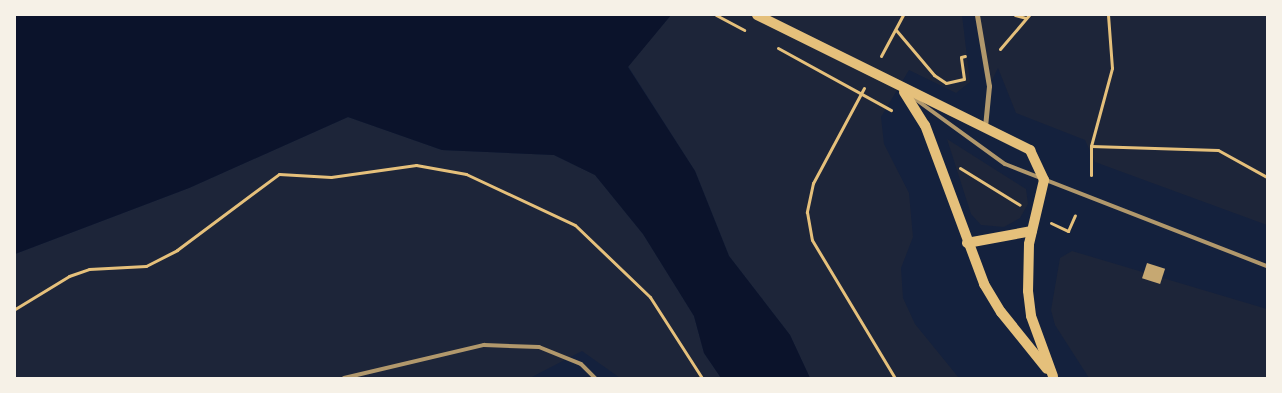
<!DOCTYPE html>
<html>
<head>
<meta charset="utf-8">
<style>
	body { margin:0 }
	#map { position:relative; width:1282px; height:393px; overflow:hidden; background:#14213d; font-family:"Space Grotesk",sans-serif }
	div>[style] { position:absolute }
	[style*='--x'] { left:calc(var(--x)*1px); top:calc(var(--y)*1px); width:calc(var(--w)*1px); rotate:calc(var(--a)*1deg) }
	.green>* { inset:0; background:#1d2539 }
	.water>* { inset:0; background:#0b132b }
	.building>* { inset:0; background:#c6a872; transform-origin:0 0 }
	.path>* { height:3px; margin:-1.5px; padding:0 1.5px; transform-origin:1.5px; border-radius:1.5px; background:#e5c07b }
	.service>* { height:4px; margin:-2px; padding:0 2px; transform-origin:2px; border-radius:2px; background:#b1986c }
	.minor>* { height:5px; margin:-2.5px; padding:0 2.5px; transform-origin:2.5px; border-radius:2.5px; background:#b1986c }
	.secondary>* { height:10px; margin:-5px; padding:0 5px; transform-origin:5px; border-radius:5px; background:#e5c07b }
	span { translate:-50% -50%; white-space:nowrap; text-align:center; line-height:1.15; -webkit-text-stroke:4px #f6f1e7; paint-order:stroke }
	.frame { position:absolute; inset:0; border:16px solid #f6f1e7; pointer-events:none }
</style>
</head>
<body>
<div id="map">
	<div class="green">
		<div style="clip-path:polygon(671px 15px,962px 15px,970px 82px,956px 93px,909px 70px,881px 117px,884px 144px,909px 193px,913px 237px,901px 268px,903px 298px,915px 324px,959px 378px,810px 378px,790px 335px,729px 256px,695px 171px,628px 66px)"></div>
		<div style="clip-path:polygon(977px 15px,1267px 15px,1267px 225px,1095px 162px,1085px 140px,1016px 113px,998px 68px,989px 86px)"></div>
		<div style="clip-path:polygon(348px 117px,442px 150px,554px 155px,595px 175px,643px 234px,694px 316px,704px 353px,721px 378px,620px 378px,582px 351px,530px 378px,15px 378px,15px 254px,189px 188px)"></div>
		<div style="clip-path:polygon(947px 139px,1026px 189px,1028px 204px,1020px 218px,1004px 227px,981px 225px,971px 214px)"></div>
		<div style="clip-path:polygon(1072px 251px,1267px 309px,1267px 378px,1089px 378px,1055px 325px,1051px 310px,1060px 258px)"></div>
	</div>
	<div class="water">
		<div style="clip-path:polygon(15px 15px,671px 15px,628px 67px,695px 171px,729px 256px,790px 335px,810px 378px,721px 378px,704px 353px,694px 316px,643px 234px,595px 175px,554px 155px,442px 150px,348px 117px,189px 188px,15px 254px)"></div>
	</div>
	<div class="building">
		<div style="left:1147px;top:263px;width:19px;height:16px;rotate:18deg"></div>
	</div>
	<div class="path">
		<div style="--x:716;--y:15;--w:32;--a:28"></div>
		<div style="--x:1015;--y:15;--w:11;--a:15"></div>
		<div style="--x:896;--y:30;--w:59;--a:49.8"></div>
		<div style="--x:934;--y:75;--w:14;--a:34"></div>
		<div style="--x:946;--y:83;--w:18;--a:-13"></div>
		<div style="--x:964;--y:79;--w:22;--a:-98"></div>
		<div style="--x:961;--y:57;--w:4;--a:-14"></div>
		<div style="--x:778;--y:48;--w:129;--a:28.8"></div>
		<div style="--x:1000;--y:49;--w:45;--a:-49.5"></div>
		<div style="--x:881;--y:56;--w:47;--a:-61.8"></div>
		<div style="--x:864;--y:88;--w:108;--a:118.2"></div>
		<div style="--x:813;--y:183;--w:30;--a:102"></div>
		<div style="--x:807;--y:212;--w:28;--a:80"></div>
		<div style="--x:812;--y:240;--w:161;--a:59"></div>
		<div style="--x:1091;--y:146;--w:127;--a:1.8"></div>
		<div style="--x:1218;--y:150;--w:56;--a:28.9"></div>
		<div style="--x:960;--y:168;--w:70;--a:31.7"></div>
		<div style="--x:1091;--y:175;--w:29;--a:-90"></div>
		<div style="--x:1091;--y:146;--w:81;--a:-74.9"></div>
		<div style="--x:1112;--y:68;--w:53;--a:-94.3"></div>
		<div style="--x:1051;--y:223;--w:19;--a:25"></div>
		<div style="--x:1068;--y:231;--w:17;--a:-66"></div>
		<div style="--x:15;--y:309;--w:63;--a:-31.4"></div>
		<div style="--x:69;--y:276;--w:21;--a:-19"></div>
		<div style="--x:89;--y:269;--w:57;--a:-3"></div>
		<div style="--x:146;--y:266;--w:35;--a:-27"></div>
		<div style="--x:177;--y:250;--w:127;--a:-36.7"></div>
		<div style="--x:279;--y:174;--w:52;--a:3.3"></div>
		<div style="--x:331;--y:177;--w:86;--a:-8"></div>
		<div style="--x:416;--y:165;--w:51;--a:10.2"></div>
		<div style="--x:466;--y:174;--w:120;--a:25.1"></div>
		<div style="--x:575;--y:225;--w:104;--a:43.8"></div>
		<div style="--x:650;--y:297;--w:96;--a:57.3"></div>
	</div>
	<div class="service">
		<div style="--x:911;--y:96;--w:116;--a:35.9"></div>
		<div style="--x:1005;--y:164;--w:281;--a:21.3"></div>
		<div style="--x:344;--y:378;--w:144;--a:-13.3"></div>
		<div style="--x:484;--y:345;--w:55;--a:2.1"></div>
		<div style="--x:539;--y:347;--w:45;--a:22"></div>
		<div style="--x:581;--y:364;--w:20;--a:45"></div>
	</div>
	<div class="minor">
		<div style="--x:977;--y:15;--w:72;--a:80.4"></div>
		<div style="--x:989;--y:86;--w:41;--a:95.6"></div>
	</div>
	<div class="secondary">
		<div style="--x:757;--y:15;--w:305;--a:26.3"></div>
		<div style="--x:1030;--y:150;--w:33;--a:65"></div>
		<div style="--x:1044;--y:180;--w:66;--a:103.2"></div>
		<div style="--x:1029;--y:244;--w:47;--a:91.2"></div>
		<div style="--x:1028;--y:291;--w:25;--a:83"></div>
		<div style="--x:1031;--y:316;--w:64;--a:69.9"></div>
		<div style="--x:904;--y:92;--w:39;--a:58"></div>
		<div style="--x:925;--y:125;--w:170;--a:69.6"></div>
		<div style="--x:984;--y:284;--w:33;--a:59"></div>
		<div style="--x:1001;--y:312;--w:73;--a:51.1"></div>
		<div style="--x:967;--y:243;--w:66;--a:-10.5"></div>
	</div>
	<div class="frame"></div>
</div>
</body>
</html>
